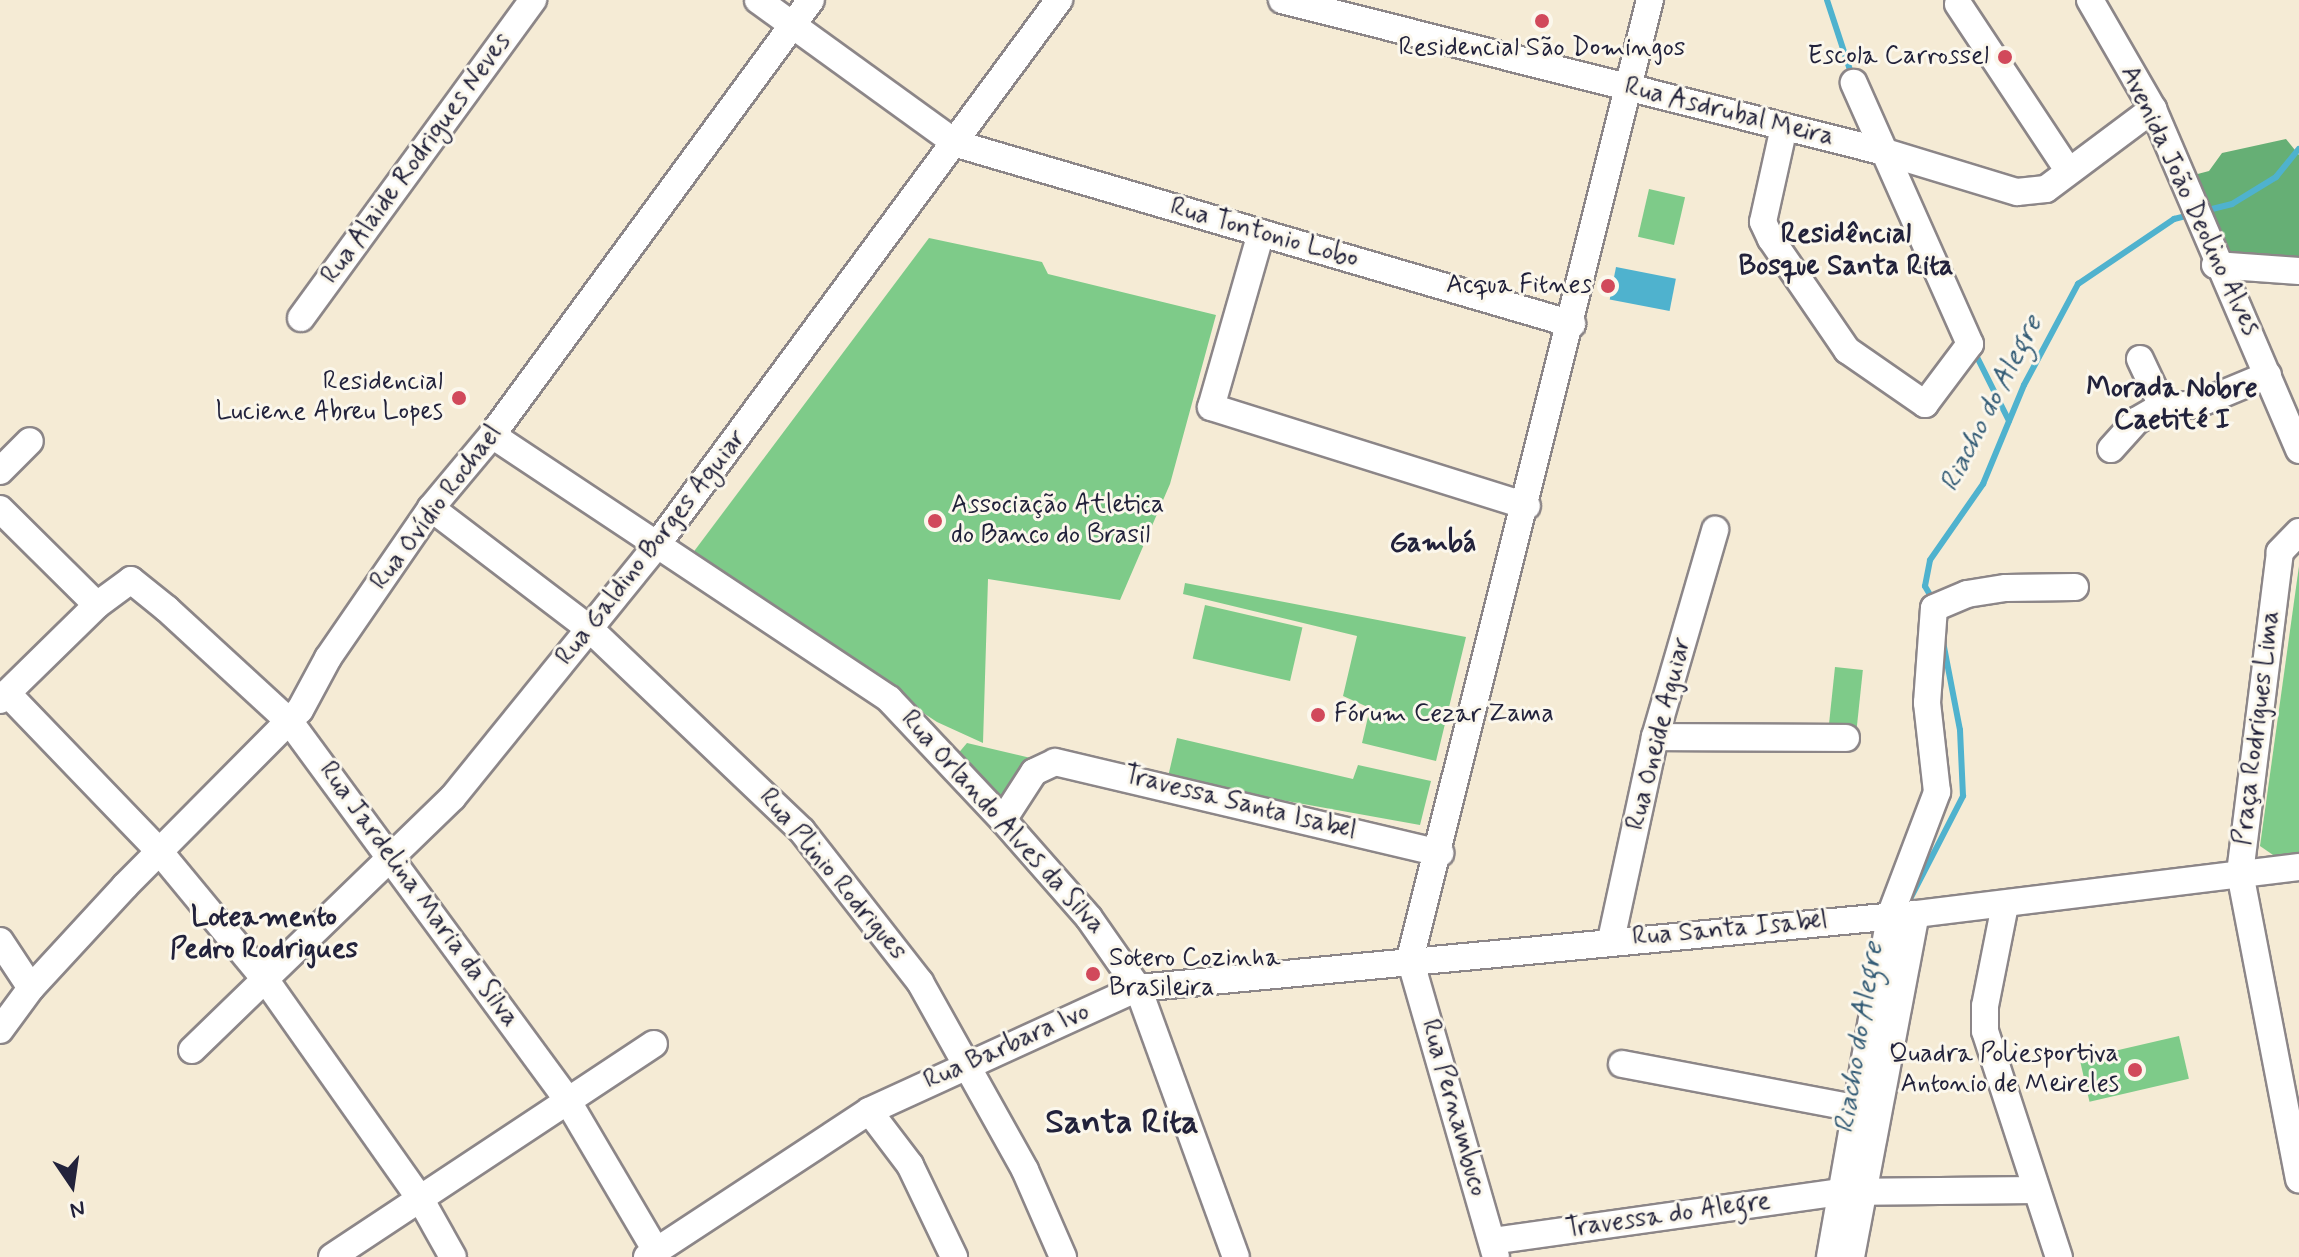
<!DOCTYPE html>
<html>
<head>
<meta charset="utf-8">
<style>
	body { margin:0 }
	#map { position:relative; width:2299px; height:1257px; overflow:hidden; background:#f5ebd5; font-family:Mynerve,sans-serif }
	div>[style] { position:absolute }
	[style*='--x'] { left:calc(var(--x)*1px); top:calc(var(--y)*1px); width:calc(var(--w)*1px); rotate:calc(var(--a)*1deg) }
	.green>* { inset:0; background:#7ecb89; transform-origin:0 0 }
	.forest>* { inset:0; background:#66af75 }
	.water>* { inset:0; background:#4fb2ce; transform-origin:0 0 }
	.stream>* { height:6px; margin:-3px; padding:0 3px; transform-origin:3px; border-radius:3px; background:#4fb2ce }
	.roads { filter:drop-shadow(2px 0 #8c8688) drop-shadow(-2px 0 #8c8688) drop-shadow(0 2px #8c8688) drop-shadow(0 -2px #8c8688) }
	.minor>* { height:26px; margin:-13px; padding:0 13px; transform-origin:13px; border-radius:13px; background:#fff }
	.dots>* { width:22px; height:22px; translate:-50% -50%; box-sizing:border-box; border:4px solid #fbf7ec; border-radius:50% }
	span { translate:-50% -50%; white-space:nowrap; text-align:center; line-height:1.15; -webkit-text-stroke:6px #fbf7ec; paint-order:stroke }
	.poi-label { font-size:26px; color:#22223b }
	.right { translate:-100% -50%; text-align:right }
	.left { translate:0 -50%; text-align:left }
	.street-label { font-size:26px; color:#22223b }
	.neighbourhood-label { font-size:28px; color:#22223b; font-weight:700 }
	.water-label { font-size:28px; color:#345c76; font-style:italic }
	.district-label { font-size:34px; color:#22223b; font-weight:700 }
	.north { position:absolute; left:32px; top:1145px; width:80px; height:80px; -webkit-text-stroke:6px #fbf7ec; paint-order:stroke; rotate:167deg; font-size:22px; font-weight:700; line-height:32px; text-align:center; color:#22223b }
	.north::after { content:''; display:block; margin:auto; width:28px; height:36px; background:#22223b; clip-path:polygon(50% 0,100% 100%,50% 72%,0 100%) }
</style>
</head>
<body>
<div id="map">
	<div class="green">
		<div style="left:1649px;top:189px;width:37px;height:49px;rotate:13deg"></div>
		<div style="clip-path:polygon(929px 238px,1042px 262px,1048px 274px,1216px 315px,1170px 484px,1120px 600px,988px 579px,983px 743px,937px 722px,689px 558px)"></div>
		<div style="clip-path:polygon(2299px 566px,2299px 854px,2276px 857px,2260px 846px)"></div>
		<div style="clip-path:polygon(1185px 583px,1466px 637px,1436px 761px,1362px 743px,1370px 708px,1343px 696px,1357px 636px,1183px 594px)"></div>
		<div style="left:1205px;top:605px;width:100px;height:55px;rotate:13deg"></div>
		<div style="left:1835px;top:667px;width:28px;height:59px;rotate:6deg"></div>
		<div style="clip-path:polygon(1177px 738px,1353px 779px,1358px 765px,1431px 781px,1420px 825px,1176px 781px,1168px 777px)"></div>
		<div style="clip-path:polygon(967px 743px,1035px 759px,999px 807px,956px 756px)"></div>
		<div style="left:2179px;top:1036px;width:44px;height:102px;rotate:77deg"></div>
	</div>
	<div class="forest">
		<div style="clip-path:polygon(2286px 139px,2299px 155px,2299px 263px,2223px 255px,2190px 176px,2209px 171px,2222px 153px)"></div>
	</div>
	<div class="water">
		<div style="left:1616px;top:267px;width:61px;height:33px;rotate:11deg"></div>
	</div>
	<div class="stream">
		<div style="--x:1827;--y:0;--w:80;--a:71.8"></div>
		<div style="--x:2204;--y:211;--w:29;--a:-14"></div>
		<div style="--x:2232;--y:204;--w:52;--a:-31.5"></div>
		<div style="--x:2276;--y:177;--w:36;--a:-51"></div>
		<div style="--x:1974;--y:351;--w:78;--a:63.4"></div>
		<div style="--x:1933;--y:600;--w:16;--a:-120"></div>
		<div style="--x:1925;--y:586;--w:26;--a:-79"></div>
		<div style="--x:1930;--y:560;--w:93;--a:-55.1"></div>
		<div style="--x:1983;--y:484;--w:107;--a:-67.5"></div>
		<div style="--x:2024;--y:385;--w:115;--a:-61.9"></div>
		<div style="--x:2078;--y:284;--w:116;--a:-34.1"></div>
		<div style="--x:2174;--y:219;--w:16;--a:-14"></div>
		<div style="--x:1906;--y:907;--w:125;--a:-62.8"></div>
		<div style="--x:1963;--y:796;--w:66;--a:-92.6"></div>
		<div style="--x:1960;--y:730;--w:90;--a:-100.9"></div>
	</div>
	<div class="roads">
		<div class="minor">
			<div style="--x:758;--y:0;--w:246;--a:35.9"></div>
			<div style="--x:957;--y:144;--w:641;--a:16.31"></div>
			<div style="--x:1282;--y:0;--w:622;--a:14.15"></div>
			<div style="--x:1885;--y:152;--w:138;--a:16.9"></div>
			<div style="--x:2017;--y:192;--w:29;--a:-6"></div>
			<div style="--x:2046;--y:189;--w:134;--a:-36.8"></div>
			<div style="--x:2090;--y:0;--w:126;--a:60"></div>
			<div style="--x:2153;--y:109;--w:371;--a:66.8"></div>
			<div style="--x:1958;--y:4;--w:199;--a:56.5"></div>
			<div style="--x:1784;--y:127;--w:97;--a:102.5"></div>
			<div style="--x:1763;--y:222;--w:19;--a:65"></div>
			<div style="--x:1771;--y:239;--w:135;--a:55.6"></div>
			<div style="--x:1847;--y:350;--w:95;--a:34.7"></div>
			<div style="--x:1925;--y:404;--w:75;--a:-53.1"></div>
			<div style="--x:1970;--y:344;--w:286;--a:-114"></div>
			<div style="--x:1261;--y:233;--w:181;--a:106"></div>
			<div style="--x:1211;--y:407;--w:331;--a:17.4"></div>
			<div style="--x:2215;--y:265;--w:84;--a:4.1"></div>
			<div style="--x:301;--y:318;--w:394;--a:-53.9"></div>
			<div style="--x:2140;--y:359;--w:52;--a:64.9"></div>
			<div style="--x:492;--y:435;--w:477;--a:33.6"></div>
			<div style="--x:889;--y:699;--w:166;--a:46.7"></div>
			<div style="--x:1003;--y:820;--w:130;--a:48.7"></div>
			<div style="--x:1089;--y:918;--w:85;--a:55"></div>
			<div style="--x:1138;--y:988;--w:286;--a:70"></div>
			<div style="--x:2111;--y:449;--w:38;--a:-48"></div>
			<div style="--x:2136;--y:421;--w:30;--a:-30"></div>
			<div style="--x:2162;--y:406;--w:34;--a:-2"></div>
			<div style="--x:2196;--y:405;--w:78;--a:-22.6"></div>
			<div style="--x:0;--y:471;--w:42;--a:-45"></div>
			<div style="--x:431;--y:508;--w:201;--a:37.3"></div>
			<div style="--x:591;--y:630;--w:291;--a:43.6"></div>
			<div style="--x:802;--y:831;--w:192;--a:52"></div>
			<div style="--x:920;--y:982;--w:215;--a:60.8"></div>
			<div style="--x:1025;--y:1170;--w:95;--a:66.4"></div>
			<div style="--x:0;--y:509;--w:136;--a:44.7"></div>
			<div style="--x:2299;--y:532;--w:28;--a:134"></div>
			<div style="--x:2280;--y:552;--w:323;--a:97.1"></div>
			<div style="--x:2240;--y:873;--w:312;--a:79.1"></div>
			<div style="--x:7;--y:693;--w:219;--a:46.1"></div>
			<div style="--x:159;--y:851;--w:166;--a:50.4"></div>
			<div style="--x:265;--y:979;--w:271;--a:54.8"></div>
			<div style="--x:421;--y:1200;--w:65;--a:60.7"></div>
			<div style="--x:0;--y:700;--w:136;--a:-44.4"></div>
			<div style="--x:97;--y:605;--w:42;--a:-36.3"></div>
			<div style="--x:131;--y:580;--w:46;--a:38.9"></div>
			<div style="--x:167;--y:609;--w:167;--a:42.6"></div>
			<div style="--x:290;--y:722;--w:466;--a:53.7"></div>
			<div style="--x:566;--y:1098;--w:178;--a:59.5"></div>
			<div style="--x:1655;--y:737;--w:191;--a:0.3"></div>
			<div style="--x:1003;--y:820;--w:57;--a:-57.1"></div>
			<div style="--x:1034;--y:772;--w:23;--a:-25"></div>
			<div style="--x:1055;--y:762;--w:396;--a:13.3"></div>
			<div style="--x:2005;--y:905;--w:103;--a:101.2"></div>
			<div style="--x:1985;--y:1006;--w:25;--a:90"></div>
			<div style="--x:1985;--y:1031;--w:238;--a:71.9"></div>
			<div style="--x:1611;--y:940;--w:208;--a:-77.8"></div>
			<div style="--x:1655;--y:737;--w:216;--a:-73.8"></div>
			<div style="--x:0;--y:941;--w:56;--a:56.6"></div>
			<div style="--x:1410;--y:959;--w:989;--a:-75.95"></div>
			<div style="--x:1410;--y:959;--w:310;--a:73.9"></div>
			<div style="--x:0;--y:1030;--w:52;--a:-53.6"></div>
			<div style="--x:31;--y:988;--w:139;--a:-47.3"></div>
			<div style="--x:125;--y:886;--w:248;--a:-45.2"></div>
			<div style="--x:300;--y:710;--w:59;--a:-61.7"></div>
			<div style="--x:328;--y:658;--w:182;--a:-55.5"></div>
			<div style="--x:431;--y:508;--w:95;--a:-50.1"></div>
			<div style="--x:492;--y:435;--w:539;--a:-53.75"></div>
			<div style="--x:192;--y:1050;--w:363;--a:-44.1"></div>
			<div style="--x:453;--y:797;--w:323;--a:-51"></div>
			<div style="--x:656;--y:546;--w:679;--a:-53.57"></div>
			<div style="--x:1622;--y:1064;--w:237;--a:10.7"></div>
			<div style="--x:869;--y:1111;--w:68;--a:52.8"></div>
			<div style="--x:910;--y:1165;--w:102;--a:64.4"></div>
			<div style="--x:1492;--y:1241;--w:351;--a:-8"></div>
			<div style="--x:1840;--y:1192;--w:196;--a:-0.6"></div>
			<div style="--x:332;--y:1257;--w:386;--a:-33.5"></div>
			<div style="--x:647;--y:1257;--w:266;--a:-33.3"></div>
			<div style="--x:869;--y:1111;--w:296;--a:-24.6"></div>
			<div style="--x:1138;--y:988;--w:782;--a:-5.43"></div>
			<div style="--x:1916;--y:914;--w:386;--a:-7"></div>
			<div style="--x:1830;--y:1257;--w:346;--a:-80"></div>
			<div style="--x:1890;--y:916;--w:133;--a:-69.2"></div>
			<div style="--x:1937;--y:792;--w:90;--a:-96.4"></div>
			<div style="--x:1927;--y:703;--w:95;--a:-85.8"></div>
			<div style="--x:1934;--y:608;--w:36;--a:-23"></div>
			<div style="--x:1967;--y:594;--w:39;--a:-9"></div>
			<div style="--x:2006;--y:588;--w:69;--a:-0.8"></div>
			<div style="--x:1851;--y:1257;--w:349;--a:-79.3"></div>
		</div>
	</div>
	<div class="dots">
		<div style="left:1542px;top:21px;background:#d1495b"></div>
		<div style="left:2005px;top:57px;background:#d1495b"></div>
		<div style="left:1608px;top:286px;background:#d1495b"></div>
		<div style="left:459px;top:398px;background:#d1495b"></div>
		<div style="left:935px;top:521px;background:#d1495b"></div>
		<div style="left:1318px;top:715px;background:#d1495b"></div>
		<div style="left:1093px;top:974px;background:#d1495b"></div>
		<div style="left:2135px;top:1070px;background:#d1495b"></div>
	</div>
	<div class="poi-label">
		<span style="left:1542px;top:49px">Residencial São Domingos</span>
		<span class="right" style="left:1989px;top:57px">Escola Carrossel</span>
		<span class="right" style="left:1592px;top:286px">Acqua Fitnes</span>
		<span class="right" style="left:443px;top:398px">Residencial<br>Luciene Abreu Lopes</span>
		<span class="left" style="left:951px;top:521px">Associação Atletica<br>do Banco do Brasil</span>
		<span class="left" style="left:1334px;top:715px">Fórum Cezar Zama</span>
		<span class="left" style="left:1109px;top:974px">Sotero Cozinha<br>Brasileira</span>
		<span class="right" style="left:2119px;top:1070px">Quadra Poliesportiva<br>Antonio de Meireles</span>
	</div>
	<div class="street-label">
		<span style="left:1729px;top:113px;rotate:14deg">Rua Asdrubal Meira</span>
		<span style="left:417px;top:159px;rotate:-54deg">Rua Alaide Rodrigues Neves</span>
		<span style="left:2189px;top:201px;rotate:65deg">Avenida João Deolino Alves</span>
		<span style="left:1264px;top:234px;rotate:16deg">Rua Tontonio Lobo</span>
		<span style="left:437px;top:508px;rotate:-53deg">Rua Ovídio Rochael</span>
		<span style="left:652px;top:548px;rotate:-52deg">Rua Galdino Borges Aguiar</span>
		<span style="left:2258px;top:728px;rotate:-83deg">Praça Rodrigues Lima</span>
		<span style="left:1660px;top:734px;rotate:-76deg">Rua Oneide Aguiar</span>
		<span style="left:1240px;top:804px;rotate:14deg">Travessa Santa Isabel</span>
		<span style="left:1002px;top:823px;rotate:48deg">Rua Orlando Alves da Silva</span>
		<span style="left:832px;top:875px;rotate:50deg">Rua Plinio Rodrigues</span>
		<span style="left:418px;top:895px;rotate:54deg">Rua Jardelina Maria da Silva</span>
		<span style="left:1730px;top:930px;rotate:-5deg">Rua Santa Isabel</span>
		<span style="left:1007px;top:1047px;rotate:-24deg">Rua Barbara Ivo</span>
		<span style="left:1453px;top:1108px;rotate:74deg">Rua Pernambuco</span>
		<span style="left:1668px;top:1216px;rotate:-8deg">Travessa do Alegre</span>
	</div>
	<div class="neighbourhood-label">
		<span style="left:1846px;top:251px">Residêncial<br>Bosque Santa Rita</span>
		<span style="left:2172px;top:405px">Morada Nobre<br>Caetité I</span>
		<span style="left:1433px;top:544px">Gambá</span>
		<span style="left:264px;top:934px">Loteamento<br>Pedro Rodrigues</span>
	</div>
	<div class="water-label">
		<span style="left:1992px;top:404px;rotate:-63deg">Riacho do Alegre</span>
		<span style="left:1860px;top:1038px;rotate:-81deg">Riacho do Alegre</span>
	</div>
	<div class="district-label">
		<span style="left:1122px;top:1123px">Santa Rita</span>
	</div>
	<div class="north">N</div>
</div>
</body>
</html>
